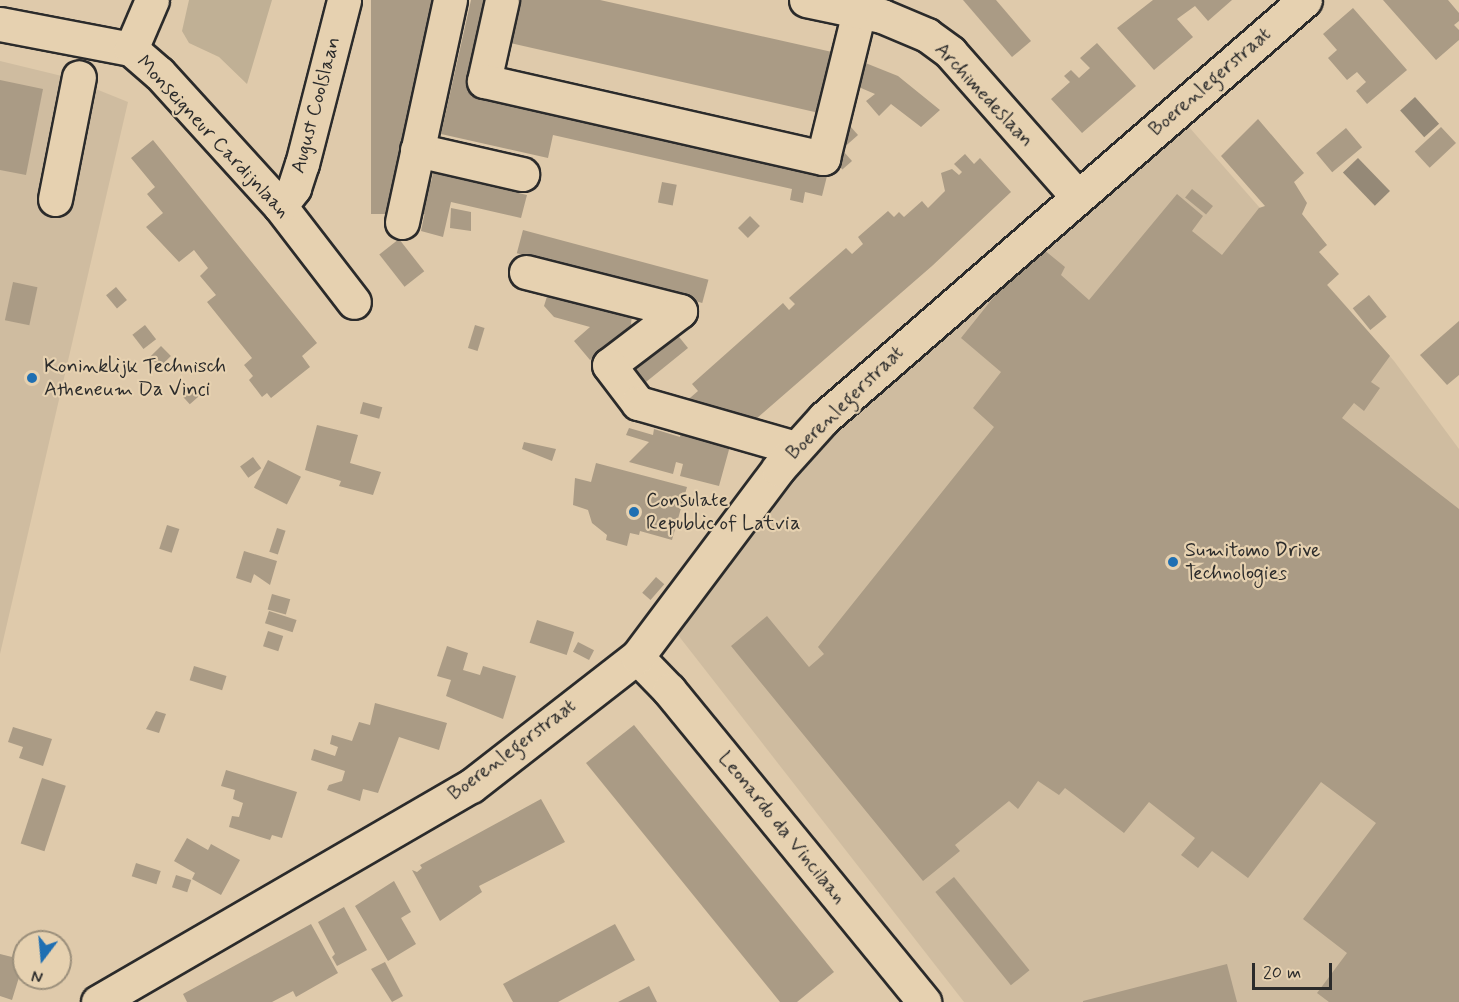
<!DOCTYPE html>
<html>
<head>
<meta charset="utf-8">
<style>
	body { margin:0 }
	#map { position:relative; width:1459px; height:1002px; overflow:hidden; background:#dfcaab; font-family:Mynerve,sans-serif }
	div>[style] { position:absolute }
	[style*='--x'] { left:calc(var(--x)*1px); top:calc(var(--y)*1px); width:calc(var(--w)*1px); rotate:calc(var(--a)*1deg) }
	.built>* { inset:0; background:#cfbca0 }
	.green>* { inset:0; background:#c0b095 }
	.water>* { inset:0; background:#958977; transform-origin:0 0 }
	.building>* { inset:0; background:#aa9b85; transform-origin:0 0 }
	.roads { filter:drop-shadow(2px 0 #2b2b2b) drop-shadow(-2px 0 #2b2b2b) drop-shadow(0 2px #2b2b2b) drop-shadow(0 -2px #2b2b2b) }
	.minor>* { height:33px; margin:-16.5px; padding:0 16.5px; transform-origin:16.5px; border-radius:16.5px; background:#e6d1b0 }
	.dots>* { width:16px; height:16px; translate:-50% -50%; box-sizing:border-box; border:3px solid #e6d1b0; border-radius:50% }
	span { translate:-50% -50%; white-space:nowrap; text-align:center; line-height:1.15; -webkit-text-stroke:4.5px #e6d1b0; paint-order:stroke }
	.street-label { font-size:20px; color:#2b2b2b }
	.poi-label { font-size:20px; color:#2b2b2b }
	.left { translate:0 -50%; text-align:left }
	.north { position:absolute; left:12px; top:930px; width:60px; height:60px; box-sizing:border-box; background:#e6d1b0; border:2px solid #9b8f7b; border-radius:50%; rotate:196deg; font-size:16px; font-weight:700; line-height:24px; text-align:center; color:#2b2b2b }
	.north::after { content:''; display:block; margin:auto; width:21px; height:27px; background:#1f6fb2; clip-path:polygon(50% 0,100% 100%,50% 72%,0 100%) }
	.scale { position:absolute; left:1252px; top:963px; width:80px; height:27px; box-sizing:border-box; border:3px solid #2b2b2b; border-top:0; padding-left:8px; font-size:18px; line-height:21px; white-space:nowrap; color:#2b2b2b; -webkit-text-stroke:4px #e6d1b0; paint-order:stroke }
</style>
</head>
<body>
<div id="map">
	<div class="built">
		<div style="clip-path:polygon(0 61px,66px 77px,128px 102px,0 654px)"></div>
		<div style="clip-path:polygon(1189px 127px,1394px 361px,1459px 449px,1459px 1002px,964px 1002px,678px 635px,802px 458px,1038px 243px)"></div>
	</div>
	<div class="green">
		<div style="clip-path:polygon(189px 0,272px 0,247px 84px,219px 57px,189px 43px,182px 31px)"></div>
	</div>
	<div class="water">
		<div style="left:1415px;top:97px;width:36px;height:20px;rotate:48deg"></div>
		<div style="left:1358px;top:158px;width:46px;height:21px;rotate:46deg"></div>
	</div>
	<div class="building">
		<div style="left:371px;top:0;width:60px;height:214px"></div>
		<div style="clip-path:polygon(471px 0,498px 0,476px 94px,828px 172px,822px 196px,805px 192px,803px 203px,790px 200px,792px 189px,553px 135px,548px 158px,441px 134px)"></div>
		<div style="clip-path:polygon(509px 0,600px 0,841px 54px,828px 115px,501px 41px)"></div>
		<div style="clip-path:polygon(963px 0,996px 0,1031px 41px,1012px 57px)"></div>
		<div style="clip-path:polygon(1153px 0,1232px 0,1208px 21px,1195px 6px,1177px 19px,1193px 37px,1154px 70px,1117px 28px)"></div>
		<div style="clip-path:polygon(1383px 0,1448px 0,1459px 13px,1459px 21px,1454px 25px,1459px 30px,1459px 40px,1436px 60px)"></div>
		<div style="clip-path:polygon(1353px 8px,1407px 70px,1367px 104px,1356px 91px,1366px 82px,1357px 72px,1347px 80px,1328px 58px,1337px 50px,1323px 34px)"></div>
		<div style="clip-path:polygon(1097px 43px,1136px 86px,1082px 133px,1051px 99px,1070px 82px,1064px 76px,1071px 70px,1079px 78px,1090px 68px,1080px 58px)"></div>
		<div style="clip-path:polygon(853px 58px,898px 76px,940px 110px,921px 127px,891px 104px,879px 116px,866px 101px,875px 94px,847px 82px)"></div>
		<div style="clip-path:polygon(0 80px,43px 89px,26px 175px,0 170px)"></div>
		<div style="clip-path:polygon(1258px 119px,1304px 173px,1294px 182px,1307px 203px,1302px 214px,1327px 245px,1319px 252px,1339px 274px,1327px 285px,1390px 356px,1371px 382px,1380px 388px,1364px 411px,1354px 403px,1342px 418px,1459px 509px,1459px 1002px,1329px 1002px,1317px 993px,1347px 953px,1303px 919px,1376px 823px,1321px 782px,1248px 878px,1212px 851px,1198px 868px,1181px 855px,1195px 838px,1149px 802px,1124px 833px,1065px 788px,1059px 795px,1038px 781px,1018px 809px,1009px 801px,955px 845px,960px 851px,923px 881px,731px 646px,767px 616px,809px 667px,824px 654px,818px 647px,994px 427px,973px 408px,1001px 372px,961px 338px,1029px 253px,1038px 245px,1065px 267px,1061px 275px,1089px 300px,1177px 194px,1203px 216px,1192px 231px,1222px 255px,1259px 208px,1265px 206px,1221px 156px)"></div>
		<div style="left:850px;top:126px;width:12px;height:16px;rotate:48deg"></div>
		<div style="left:1441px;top:127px;width:22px;height:36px;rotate:47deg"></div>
		<div style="left:1346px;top:128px;width:25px;height:39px;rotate:50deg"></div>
		<div style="clip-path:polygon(153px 140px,317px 343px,302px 356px,310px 367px,271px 398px,267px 393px,262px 397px,249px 380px,253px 376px,244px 365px,252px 358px,207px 302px,216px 295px,200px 276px,208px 268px,194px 250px,179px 262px,146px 227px,163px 213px,147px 194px,155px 187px,131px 158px)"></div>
		<div style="left:844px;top:152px;width:12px;height:13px;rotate:48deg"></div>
		<div style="clip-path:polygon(965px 154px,974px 164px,980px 158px,1011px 192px,932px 266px,748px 426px,683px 404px,698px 391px,692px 384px,783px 303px,789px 310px,795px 304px,789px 298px,846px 248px,852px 254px,863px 244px,858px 237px,888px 211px,894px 217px,899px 212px,904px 217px,922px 201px,928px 208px,945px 191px,941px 173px,952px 169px,959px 175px,962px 172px,954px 164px)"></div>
		<div style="clip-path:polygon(433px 173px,527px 195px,521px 218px,451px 202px,443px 237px,421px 231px)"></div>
		<div style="left:662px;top:182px;width:15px;height:21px;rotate:11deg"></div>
		<div style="left:1192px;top:189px;width:27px;height:11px;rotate:39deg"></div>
		<div style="clip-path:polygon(451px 208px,471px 212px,471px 231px,450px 228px)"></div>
		<div style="left:750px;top:216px;width:14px;height:17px;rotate:45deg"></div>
		<div style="left:523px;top:230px;width:192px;height:24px;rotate:15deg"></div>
		<div style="left:399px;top:239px;width:41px;height:25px;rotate:52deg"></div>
		<div style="left:13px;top:282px;width:25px;height:39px;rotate:12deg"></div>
		<div style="left:116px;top:287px;width:17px;height:13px;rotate:50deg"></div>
		<div style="clip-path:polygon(549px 290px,632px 313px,631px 325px,590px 360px,574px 341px,590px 327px,554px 317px,544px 306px)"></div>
		<div style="left:1369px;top:295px;width:28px;height:21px;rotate:51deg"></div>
		<div style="clip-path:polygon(1459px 321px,1459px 375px,1447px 385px,1420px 355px)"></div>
		<div style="left:145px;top:325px;width:18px;height:16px;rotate:52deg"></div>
		<div style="left:475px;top:325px;width:10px;height:24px;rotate:17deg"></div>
		<div style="left:671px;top:327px;width:27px;height:60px;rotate:51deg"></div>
		<div style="left:161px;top:346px;width:14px;height:16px;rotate:45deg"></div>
		<div style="left:193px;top:384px;width:13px;height:16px;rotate:48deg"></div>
		<div style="left:363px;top:402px;width:20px;height:12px;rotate:15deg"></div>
		<div style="clip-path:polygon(317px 425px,358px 435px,350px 463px,381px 472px,373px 495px,339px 486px,341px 481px,305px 470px)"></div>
		<div style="clip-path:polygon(629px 428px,653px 435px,654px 429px,680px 437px,681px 430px,730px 446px,719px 486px,680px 476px,683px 464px,676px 462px,673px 474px,629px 462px,649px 442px,626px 435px)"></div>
		<div style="clip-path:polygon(524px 442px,556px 449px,552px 461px,522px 449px)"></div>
		<div style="left:253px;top:457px;width:14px;height:16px;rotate:54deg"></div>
		<div style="left:268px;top:460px;width:37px;height:31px;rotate:27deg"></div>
		<div style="clip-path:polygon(596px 463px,687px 487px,672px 540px,640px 531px,639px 535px,630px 533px,627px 546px,606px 540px,607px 535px,592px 523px,588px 510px,573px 505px,575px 478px,591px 482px)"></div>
		<div style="left:167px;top:525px;width:13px;height:25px;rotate:18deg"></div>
		<div style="left:277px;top:528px;width:9px;height:25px;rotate:18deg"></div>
		<div style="clip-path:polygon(244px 551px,277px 561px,270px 585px,254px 574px,251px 583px,236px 578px)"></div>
		<div style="left:656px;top:577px;width:11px;height:21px;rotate:41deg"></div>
		<div style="left:272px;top:594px;width:19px;height:16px;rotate:16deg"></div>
		<div style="left:269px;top:611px;width:29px;height:13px;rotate:18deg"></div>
		<div style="left:537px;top:620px;width:39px;height:24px;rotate:18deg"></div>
		<div style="left:268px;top:631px;width:16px;height:16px;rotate:18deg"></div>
		<div style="left:578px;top:642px;width:18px;height:11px;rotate:27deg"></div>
		<div style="clip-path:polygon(447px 646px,468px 653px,463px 670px,480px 675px,483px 666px,516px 676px,503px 719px,446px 696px,451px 680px,437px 676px)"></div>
		<div style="left:194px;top:666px;width:34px;height:15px;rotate:17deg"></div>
		<div style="clip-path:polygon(375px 703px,447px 723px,439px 750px,399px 737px,378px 793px,363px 789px,360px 801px,327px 790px,329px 785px,342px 781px,345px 771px,311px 760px,314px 749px,335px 756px,338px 747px,330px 744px,332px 735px,352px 741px,359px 722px,370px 725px)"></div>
		<div style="clip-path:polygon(156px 711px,166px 714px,159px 733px,146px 729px)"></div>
		<div style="clip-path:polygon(634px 725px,834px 972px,797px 1002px,780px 1002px,586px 763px)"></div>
		<div style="clip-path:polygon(13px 727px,52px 739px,43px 766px,19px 758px,23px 747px,8px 742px)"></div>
		<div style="clip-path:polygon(226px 770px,297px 792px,282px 838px,272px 835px,270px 840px,229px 827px,232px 816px,239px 817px,243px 803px,233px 799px,235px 790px,221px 786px)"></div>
		<div style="left:42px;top:778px;width:25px;height:69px;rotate:18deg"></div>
		<div style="clip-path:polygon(541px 799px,565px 842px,479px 886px,482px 892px,440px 921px,412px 870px,417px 872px,422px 868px,420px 865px)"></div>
		<div style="clip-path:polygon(187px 838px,208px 850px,211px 844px,240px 860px,221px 895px,192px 879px,195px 873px,174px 861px)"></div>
		<div style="left:136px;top:863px;width:26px;height:14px;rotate:18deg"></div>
		<div style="left:176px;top:875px;width:16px;height:13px;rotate:18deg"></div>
		<div style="left:954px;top:877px;width:120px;height:24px;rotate:51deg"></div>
		<div style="clip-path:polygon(394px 881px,411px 912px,401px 918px,416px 944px,388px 961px,355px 906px)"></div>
		<div style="clip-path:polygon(344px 907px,367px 950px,337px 966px,332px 957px,335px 954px,318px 922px)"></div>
		<div style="clip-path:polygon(311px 924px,338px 973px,296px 997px,293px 991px,272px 1002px,187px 1002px,183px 994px)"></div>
		<div style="clip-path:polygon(615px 924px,635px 960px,558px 1002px,513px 1002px,503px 984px)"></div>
		<div style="clip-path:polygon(16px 944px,24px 946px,24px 976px,20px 974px,12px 1000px,0 996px,0 954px,12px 957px)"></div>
		<div style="clip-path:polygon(385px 962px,403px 996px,392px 1002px,371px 969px)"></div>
		<div style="clip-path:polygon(1227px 964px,1237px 1002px,1083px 1002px,1083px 1001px)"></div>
		<div style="clip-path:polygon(649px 986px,657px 1002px,618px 1002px)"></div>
	</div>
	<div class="roads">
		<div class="minor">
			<div style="--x:502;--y:0;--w:83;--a:102.5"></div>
			<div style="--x:484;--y:81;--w:348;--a:12.8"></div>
			<div style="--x:823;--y:158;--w:151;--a:-76.2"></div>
			<div style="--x:806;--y:0;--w:78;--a:11.9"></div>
			<div style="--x:882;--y:16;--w:49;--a:22.9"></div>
			<div style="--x:927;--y:35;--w:29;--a:36"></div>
			<div style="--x:950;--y:52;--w:192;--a:48.6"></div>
			<div style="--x:0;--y:24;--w:133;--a:10.8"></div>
			<div style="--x:131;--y:49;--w:37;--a:41"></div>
			<div style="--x:159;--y:73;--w:180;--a:47.7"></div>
			<div style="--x:280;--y:206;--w:121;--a:52.4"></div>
			<div style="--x:131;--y:49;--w:53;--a:-66.8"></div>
			<div style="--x:417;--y:150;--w:108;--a:12.9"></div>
			<div style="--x:55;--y:199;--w:124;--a:-78.9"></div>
			<div style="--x:280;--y:206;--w:23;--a:-52"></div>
			<div style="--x:294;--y:188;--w:25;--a:-72"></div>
			<div style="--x:302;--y:164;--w:169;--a:-75.6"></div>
			<div style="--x:402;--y:222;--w:227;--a:-77.8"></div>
			<div style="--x:526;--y:272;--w:159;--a:14.2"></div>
			<div style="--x:680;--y:311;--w:89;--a:142.7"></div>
			<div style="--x:609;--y:365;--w:48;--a:52.7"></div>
			<div style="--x:638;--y:403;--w:163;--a:16"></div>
			<div style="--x:637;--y:657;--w:46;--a:45.9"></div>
			<div style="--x:669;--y:690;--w:403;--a:50.7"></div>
			<div style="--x:98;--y:1002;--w:431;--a:-30.1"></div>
			<div style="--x:471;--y:786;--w:210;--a:-37.9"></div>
			<div style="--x:637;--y:657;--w:235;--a:-53.1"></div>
			<div style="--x:778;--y:469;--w:69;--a:-48"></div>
			<div style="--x:824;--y:418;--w:637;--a:-40.99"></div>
		</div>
	</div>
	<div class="dots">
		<div style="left:32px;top:378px;background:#1f6fb2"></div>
		<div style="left:634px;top:512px;background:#1f6fb2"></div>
		<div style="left:1173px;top:562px;background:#1f6fb2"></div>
	</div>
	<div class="street-label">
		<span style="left:1210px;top:82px;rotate:-41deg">Boerenlegerstraat</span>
		<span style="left:984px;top:95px;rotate:47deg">Archimedeslaan</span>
		<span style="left:316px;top:105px;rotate:-75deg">August Coolslaan</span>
		<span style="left:213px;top:137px;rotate:47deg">Monseigneur Cardijnlaan</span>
		<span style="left:845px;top:403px;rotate:-44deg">Boerenlegerstraat</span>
		<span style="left:512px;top:750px;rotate:-37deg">Boerenlegerstraat</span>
		<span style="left:782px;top:828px;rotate:51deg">Leonardo da Vincilaan</span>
	</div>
	<div class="poi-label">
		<span class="left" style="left:44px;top:378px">Koninklijk Technisch<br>Atheneum Da Vinci</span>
		<span class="left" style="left:646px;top:512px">Consulate<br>Republic of Latvia</span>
		<span class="left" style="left:1185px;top:562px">Sumitomo Drive<br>Technologies</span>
	</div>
	<div class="north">N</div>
	<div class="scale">20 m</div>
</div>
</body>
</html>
